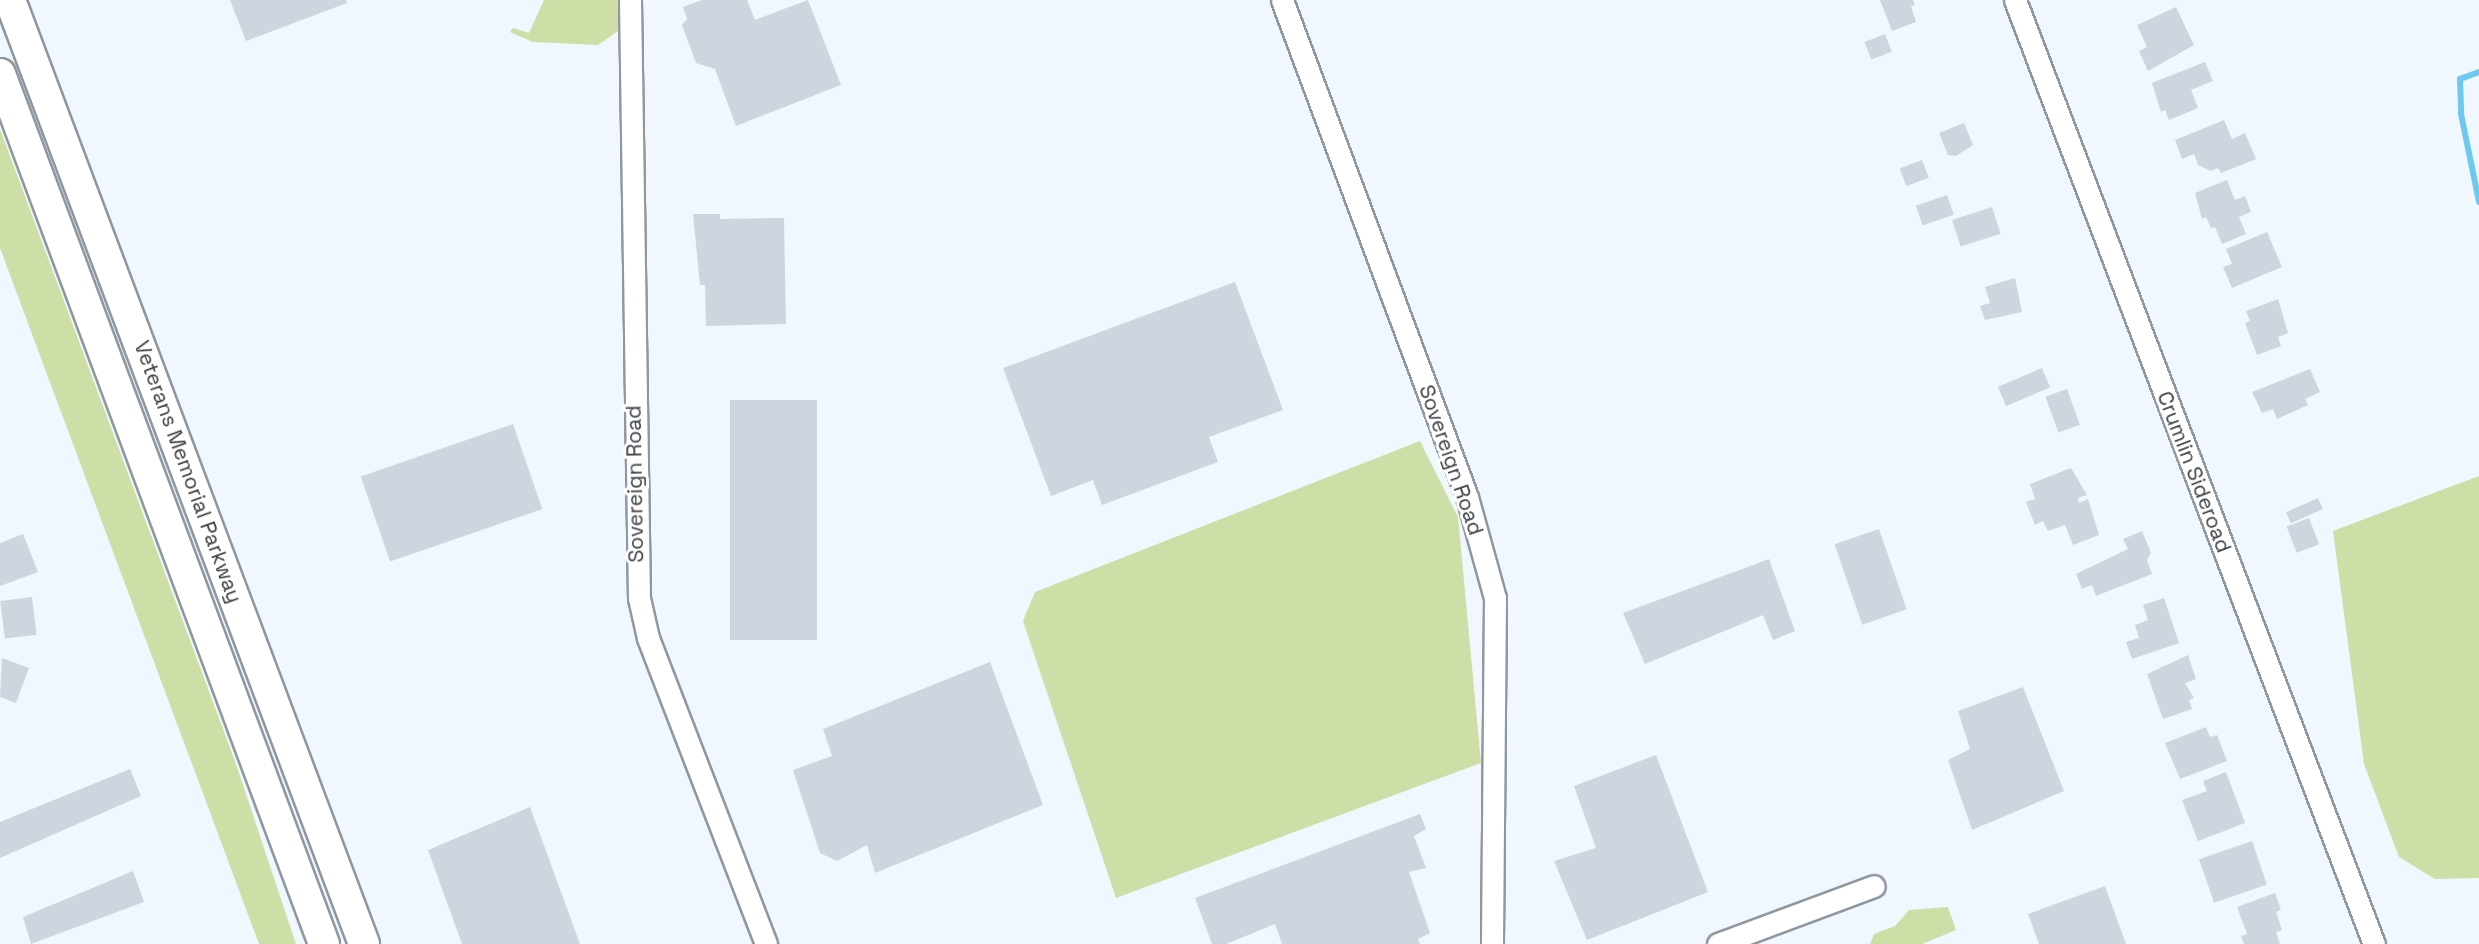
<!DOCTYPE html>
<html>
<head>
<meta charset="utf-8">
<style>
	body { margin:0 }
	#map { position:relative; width:2479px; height:944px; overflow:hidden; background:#f0f7fe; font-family:"Space Grotesk",sans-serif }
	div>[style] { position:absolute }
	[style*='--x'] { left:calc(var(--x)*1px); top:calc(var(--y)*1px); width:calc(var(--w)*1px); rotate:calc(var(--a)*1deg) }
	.green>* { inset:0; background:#cddfa6 }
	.stream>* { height:6px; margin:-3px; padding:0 3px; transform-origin:3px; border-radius:3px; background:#6fc9ef }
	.building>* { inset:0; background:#cdd6de; transform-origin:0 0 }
	.roads { filter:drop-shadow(2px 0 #8f979f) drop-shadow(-2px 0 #8f979f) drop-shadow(0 2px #8f979f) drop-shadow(0 -2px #8f979f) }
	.minor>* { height:21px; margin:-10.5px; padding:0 10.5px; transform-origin:10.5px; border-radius:10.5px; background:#fff }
	.highway>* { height:30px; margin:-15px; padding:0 15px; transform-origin:15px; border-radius:15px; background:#fff }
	span { translate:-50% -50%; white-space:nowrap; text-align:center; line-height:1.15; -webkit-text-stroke:6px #fff; paint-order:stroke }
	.street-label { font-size:21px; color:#383b3f }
</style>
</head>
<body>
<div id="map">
	<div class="green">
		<div style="clip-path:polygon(544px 0,618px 0,618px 31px,598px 45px,533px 42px,510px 32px,513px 28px,529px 33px)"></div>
		<div style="clip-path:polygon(0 129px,236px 764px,296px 944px,259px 944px,0 248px)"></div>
		<div style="clip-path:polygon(1420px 441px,1458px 517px,1481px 763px,1116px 898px,1023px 621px,1035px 592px)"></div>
		<div style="clip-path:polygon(2479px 476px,2479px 878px,2435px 879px,2399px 857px,2364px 764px,2333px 531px)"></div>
		<div style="clip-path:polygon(1948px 907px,1956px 930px,1922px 944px,1870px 944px,1874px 934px,1895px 926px,1909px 910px)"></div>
	</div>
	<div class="stream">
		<div style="--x:2479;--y:72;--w:20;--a:160"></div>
		<div style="--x:2460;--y:79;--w:35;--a:88"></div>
		<div style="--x:2461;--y:114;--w:90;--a:78.4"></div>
	</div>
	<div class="building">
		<div style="clip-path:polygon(230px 0,346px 0,347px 3px,246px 41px)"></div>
		<div style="clip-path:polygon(702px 0,747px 0,755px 20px,808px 0,841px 85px,736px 126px,715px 69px,696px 63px,682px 25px,687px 19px,683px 7px)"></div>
		<div style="clip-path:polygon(1880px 0,1913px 0,1915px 5px,1911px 6px,1916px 22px,1892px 31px)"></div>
		<div style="clip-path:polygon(2176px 7px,2194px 45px,2148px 71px,2139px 51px,2147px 47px,2137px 25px)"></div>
		<div style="left:1885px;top:34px;width:19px;height:22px;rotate:69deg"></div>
		<div style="clip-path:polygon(2205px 62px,2213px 81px,2191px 90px,2198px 108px,2169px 120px,2165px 110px,2161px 112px,2152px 83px)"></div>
		<div style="clip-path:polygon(2224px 120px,2232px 139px,2245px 133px,2256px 159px,2221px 173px,2218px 168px,2211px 171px,2198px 165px,2194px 154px,2182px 159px,2175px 140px)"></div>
		<div style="clip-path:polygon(1964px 123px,1973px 145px,1956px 156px,1948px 155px,1939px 133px)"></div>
		<div style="left:1922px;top:160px;width:19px;height:24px;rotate:69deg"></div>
		<div style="clip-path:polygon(2227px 180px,2235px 200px,2245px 196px,2251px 212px,2239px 217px,2246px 234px,2222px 244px,2215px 227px,2211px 228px,2206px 217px,2202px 219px,2195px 193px)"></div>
		<div style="left:1947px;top:195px;width:21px;height:33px;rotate:71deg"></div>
		<div style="left:1992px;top:207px;width:28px;height:42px;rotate:72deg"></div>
		<div style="clip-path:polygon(693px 214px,720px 214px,720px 219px,784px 218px,786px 324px,706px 326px,705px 285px,700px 285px)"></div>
		<div style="clip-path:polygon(2267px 232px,2282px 267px,2232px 288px,2223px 267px,2232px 264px,2226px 249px)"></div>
		<div style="clip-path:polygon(2015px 278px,2022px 312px,1985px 320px,1980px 306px,1990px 303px,1985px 287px)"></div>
		<div style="clip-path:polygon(1235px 282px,1283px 410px,1209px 437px,1218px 462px,1102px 505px,1093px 480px,1051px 496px,1003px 368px)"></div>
		<div style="clip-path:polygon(2278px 299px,2288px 333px,2278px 337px,2281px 346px,2257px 355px,2245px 323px,2250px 321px,2246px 311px)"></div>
		<div style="left:2042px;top:368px;width:21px;height:48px;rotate:67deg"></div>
		<div style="clip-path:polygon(2310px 369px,2320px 392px,2305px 399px,2308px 405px,2277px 419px,2273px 409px,2262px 413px,2252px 392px)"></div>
		<div style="left:2067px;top:389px;width:38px;height:23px;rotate:70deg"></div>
		<div style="left:730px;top:400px;width:87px;height:240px"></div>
		<div style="left:513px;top:424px;width:90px;height:161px;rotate:71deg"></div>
		<div style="clip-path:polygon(2071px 468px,2087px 495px,2078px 498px,2079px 503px,2088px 499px,2099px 535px,2073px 545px,2065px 525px,2048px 531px,2043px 521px,2035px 525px,2026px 502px,2035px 499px,2030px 484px)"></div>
		<div style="left:2318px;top:498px;width:12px;height:35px;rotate:66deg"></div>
		<div style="left:2309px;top:518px;width:28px;height:24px;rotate:69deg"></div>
		<div style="left:1879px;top:529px;width:85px;height:47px;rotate:71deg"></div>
		<div style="clip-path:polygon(2142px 531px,2151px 553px,2147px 560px,2152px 574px,2096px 596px,2092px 585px,2082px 589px,2076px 574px,2128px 549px,2123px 539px)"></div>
		<div style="clip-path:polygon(23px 534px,38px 572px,0 586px,0 543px)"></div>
		<div style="clip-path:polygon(1769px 559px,1795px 631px,1773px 640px,1763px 615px,1645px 664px,1623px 613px)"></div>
		<div style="left:32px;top:597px;width:38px;height:32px;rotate:83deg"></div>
		<div style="clip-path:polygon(2164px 598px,2179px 643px,2132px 659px,2126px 642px,2139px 638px,2135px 625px,2148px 620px,2143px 605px)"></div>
		<div style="clip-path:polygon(2188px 655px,2196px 679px,2185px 683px,2194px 698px,2189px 700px,2192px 709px,2163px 719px,2147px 674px)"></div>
		<div style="clip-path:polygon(2px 658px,29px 668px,16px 703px,0 697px)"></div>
		<div style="clip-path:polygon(990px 662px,1043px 805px,875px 873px,867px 845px,837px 861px,820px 853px,793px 770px,832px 756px,823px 729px)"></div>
		<div style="clip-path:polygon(2023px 687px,2064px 791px,1972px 830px,1948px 760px,1970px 749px,1958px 711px)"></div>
		<div style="clip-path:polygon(2206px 727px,2210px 737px,2217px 735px,2227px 761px,2180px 779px,2165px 743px)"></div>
		<div style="clip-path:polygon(1656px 755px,1708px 892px,1587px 940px,1554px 861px,1596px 848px,1574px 786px)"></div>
		<div style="clip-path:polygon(130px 769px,141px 796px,0 858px,0 822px)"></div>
		<div style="clip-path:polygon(2226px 772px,2245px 823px,2198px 841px,2182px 800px,2207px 791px,2203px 781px)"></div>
		<div style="clip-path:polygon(530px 807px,580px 944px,462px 944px,428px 850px)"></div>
		<div style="clip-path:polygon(1420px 814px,1426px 829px,1414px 836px,1426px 868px,1409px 872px,1430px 933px,1418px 939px,1420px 944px,1282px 944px,1275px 924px,1226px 944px,1212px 944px,1195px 898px)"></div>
		<div style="left:2252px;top:841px;width:46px;height:56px;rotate:71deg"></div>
		<div style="clip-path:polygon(133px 871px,144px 902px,31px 944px,23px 917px)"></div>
		<div style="clip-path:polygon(2105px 886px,2126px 944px,2039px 944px,2028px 914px)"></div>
		<div style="clip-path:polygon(2275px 893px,2281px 910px,2276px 912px,2282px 930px,2276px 932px,2280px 944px,2244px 944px,2241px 936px,2247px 934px,2237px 907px)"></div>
	</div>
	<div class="roads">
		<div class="minor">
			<div style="--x:630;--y:0;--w:598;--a:89.14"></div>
			<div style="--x:639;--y:598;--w:41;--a:77.3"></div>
			<div style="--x:648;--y:638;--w:328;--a:68.9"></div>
			<div style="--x:1282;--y:0;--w:530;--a:69.58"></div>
			<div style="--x:1467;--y:497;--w:105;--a:74.5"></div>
			<div style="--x:1495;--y:598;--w:346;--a:90.5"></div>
			<div style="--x:2015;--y:0;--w:1010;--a:69.18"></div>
			<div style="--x:1718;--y:944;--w:166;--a:-20.4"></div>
		</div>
		<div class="highway">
			<div style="--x:10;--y:0;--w:1008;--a:69.44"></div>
			<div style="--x:0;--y:74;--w:928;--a:69.57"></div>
		</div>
	</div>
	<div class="street-label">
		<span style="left:1451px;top:460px;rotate:71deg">Sovereign Road</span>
		<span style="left:188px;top:472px;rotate:70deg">Veterans Memorial Parkway</span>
		<span style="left:2194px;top:472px;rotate:69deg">Crumlin Sideroad</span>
		<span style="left:635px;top:484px;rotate:-91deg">Sovereign Road</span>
	</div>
</div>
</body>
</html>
